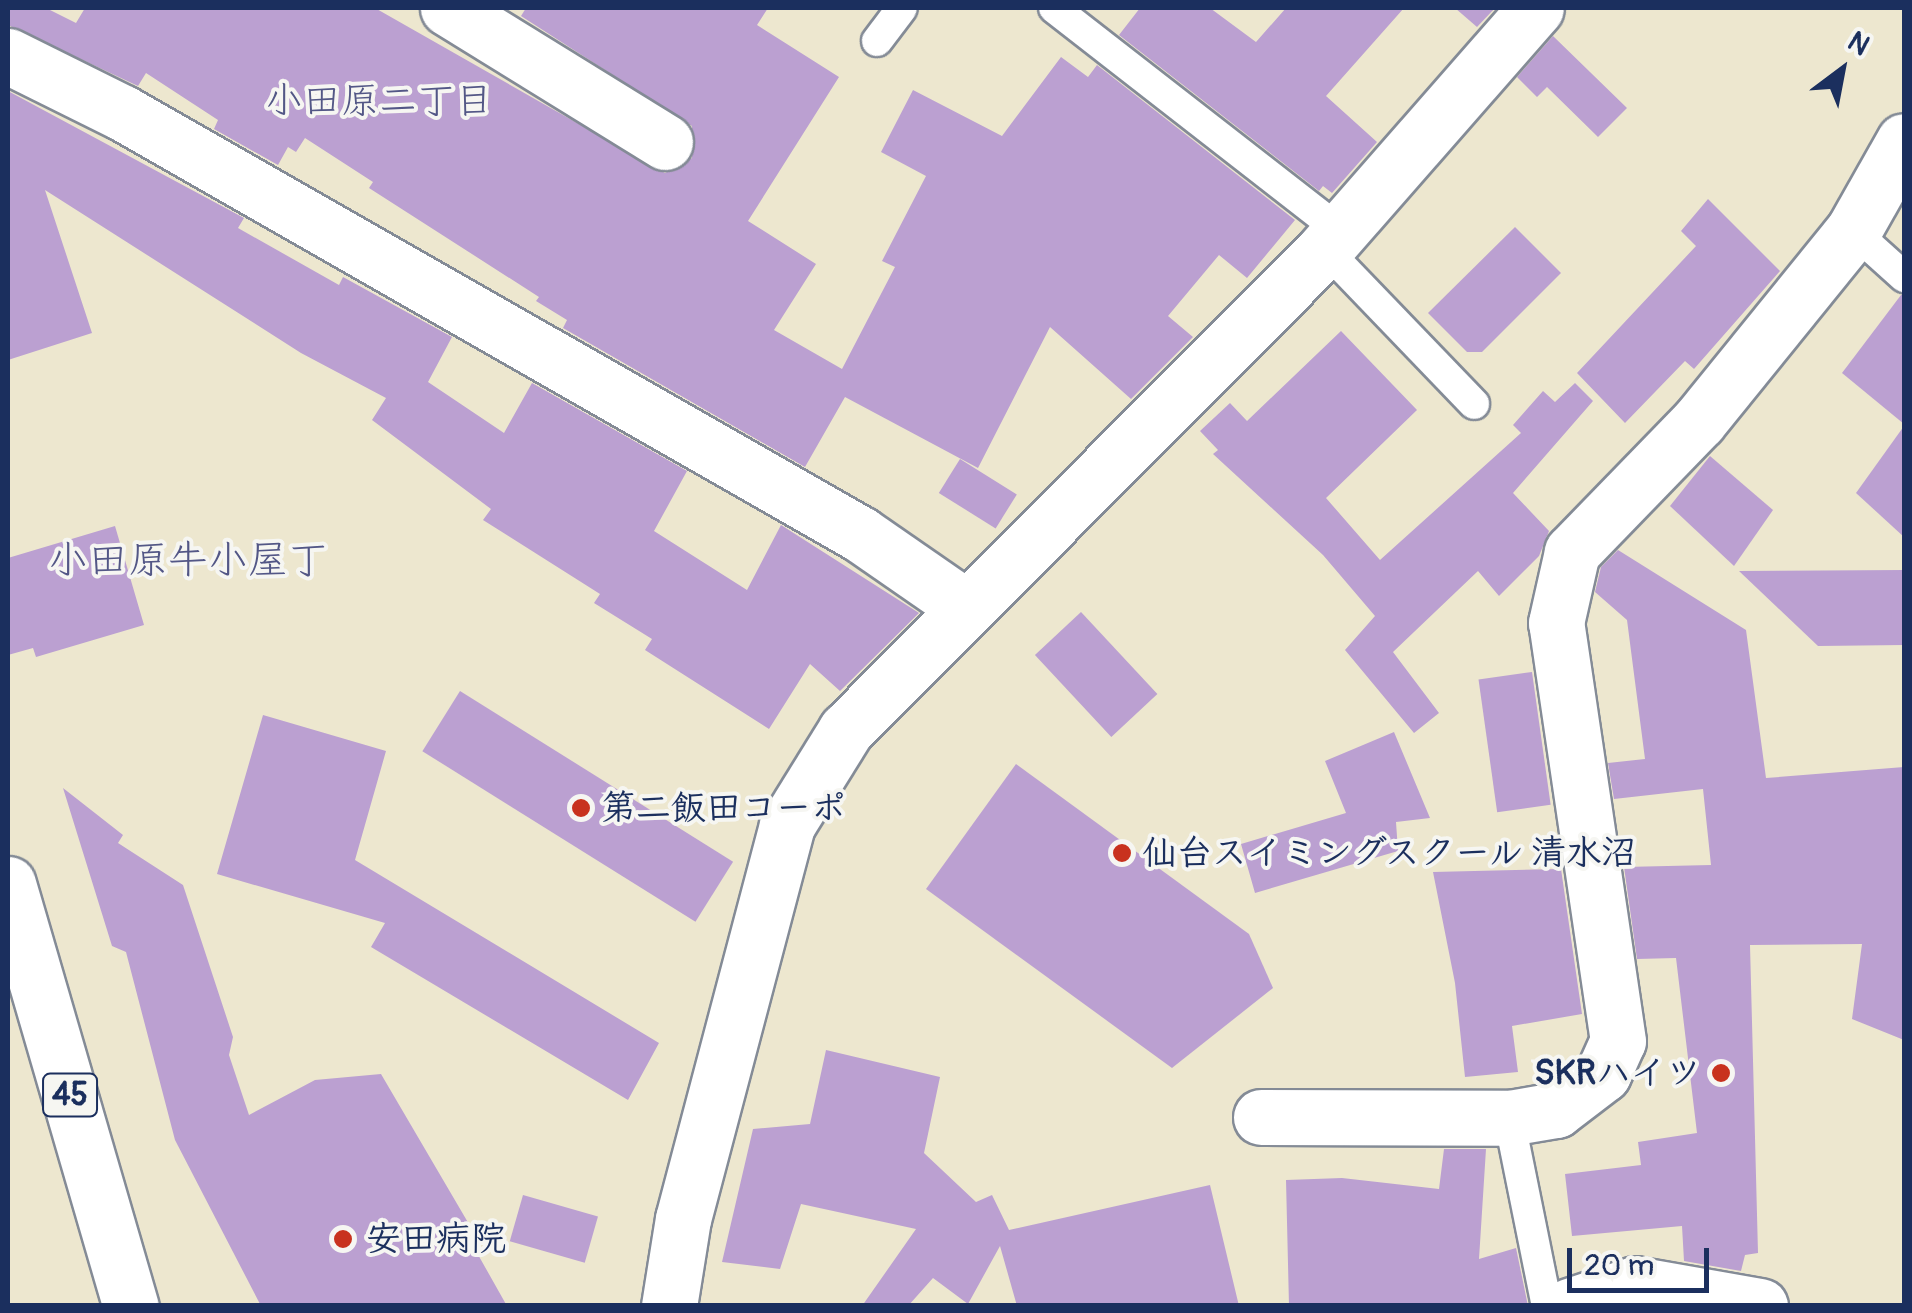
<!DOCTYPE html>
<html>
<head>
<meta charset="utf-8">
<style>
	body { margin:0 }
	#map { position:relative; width:1912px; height:1313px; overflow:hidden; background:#ede7cf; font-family:Pangolin,"Klee One",sans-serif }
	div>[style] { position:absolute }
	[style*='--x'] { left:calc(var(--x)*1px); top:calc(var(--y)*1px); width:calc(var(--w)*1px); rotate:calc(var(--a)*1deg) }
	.building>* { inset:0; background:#bba0d1; transform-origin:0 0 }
	.roads { filter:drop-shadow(2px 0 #848b96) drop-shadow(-2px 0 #848b96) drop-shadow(0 2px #848b96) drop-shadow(0 -2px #848b96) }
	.service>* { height:30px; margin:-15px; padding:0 15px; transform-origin:15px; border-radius:15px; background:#fff }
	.minor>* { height:55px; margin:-27.5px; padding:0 27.5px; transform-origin:27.5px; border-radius:27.5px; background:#fff }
	.trunk>* { height:55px; margin:-27.5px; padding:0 27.5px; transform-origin:27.5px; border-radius:27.5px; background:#fff }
	.dots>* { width:28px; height:28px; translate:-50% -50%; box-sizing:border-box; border:5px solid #f6f6f2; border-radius:50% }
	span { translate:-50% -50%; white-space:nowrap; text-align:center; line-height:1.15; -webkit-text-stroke:8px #f6f6f2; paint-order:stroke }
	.shield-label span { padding:2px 8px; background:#f6f6f2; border:2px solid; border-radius:8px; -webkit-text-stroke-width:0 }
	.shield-label { font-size:32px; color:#1b2f5e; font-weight:700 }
	.poi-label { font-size:35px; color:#1b2f5e; font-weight:700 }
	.left { translate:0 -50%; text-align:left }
	.right { translate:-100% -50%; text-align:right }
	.neighbourhood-label { font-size:38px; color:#535786 }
	.quarter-label { font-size:40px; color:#535786 }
	.frame { position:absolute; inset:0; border:10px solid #1b2f5e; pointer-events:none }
	.north { position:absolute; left:1792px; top:20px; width:100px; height:100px; -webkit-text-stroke:8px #f6f6f2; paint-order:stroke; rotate:32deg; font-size:28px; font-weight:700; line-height:40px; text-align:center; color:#1b2f5e }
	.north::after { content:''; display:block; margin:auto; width:35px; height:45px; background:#1b2f5e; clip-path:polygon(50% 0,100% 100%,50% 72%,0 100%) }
	.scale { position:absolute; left:1567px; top:1248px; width:142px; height:45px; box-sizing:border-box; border:5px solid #1b2f5e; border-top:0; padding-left:12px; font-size:30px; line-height:35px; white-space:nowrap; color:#1b2f5e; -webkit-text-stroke:8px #f6f6f2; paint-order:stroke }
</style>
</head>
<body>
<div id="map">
	<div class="building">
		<div style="clip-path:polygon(8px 8px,46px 8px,76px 23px,85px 8px,375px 8px,665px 173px,692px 158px,692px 126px,521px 16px,526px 8px,768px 8px,757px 25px,839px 77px,748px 221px,816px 264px,774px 330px,842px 369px,895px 267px,882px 261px,926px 176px,881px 152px,913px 90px,1002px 136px,1061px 57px,1088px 77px,1097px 65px,1295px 220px,1247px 278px,1219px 255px,1168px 316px,1193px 337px,1131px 399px,1050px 327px,978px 468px,845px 397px,805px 467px,563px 328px,567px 320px,536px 301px,539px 297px,369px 188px,373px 182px,305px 138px,296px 152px,288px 147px,278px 165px,214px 129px,218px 120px,146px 73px,138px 86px,8px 25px)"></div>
		<div style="clip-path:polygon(1140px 8px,1210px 8px,1256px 42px,1286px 8px,1404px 8px,1326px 96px,1377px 142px,1332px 193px,1323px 186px,1319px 191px,1119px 35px)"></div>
		<div style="clip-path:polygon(1455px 8px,1495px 8px,1477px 27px)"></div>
		<div style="clip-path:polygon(1553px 36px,1627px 108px,1598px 137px,1547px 87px,1537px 97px,1517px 77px)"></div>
		<div style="clip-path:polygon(8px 91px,244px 218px,238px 228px,339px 285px,343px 277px,452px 337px,428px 382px,504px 433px,532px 383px,687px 471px,654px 531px,747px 590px,781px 525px,919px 613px,840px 691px,810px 664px,769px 729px,645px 650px,652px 639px,594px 603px,600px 594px,483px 520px,491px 509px,372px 420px,386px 398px,301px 353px,45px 190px,92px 333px,8px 360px)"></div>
		<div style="clip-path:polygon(1708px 199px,1780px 271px,1694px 369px,1685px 361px,1625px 423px,1577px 373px,1696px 246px,1681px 231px)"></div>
		<div style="clip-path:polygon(1515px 227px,1561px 273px,1482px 352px,1467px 352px,1428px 313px)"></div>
		<div style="clip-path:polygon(1901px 295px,1904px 295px,1904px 424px,1842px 373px)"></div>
		<div style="clip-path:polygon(1341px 331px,1417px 410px,1326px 498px,1380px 560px,1521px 433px,1513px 425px,1543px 391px,1555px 402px,1575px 383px,1593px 401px,1513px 493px,1549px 531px,1539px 556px,1499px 596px,1478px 571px,1393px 652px,1439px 713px,1414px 733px,1345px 650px,1375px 616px,1323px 555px,1213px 454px,1218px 450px,1200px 431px,1230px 403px,1247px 421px)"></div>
		<div style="clip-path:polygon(1904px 426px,1904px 537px,1856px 493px)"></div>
		<div style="clip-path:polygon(1710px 456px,1773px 510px,1734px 566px,1670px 506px)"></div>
		<div style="left:960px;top:459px;width:67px;height:40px;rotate:32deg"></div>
		<div style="clip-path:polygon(115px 526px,144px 625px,36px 657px,33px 648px,8px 655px,8px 558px)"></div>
		<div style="clip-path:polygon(1618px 550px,1746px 630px,1766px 778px,1904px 767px,1904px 1040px,1852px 1019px,1862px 944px,1750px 945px,1758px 1253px,1745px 1255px,1741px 1271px,1684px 1261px,1682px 1226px,1572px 1236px,1565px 1174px,1641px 1165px,1638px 1142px,1697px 1133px,1676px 958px,1637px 959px,1624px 867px,1711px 865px,1703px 789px,1614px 799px,1608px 763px,1645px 759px,1627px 620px,1595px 592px,1601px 567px)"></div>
		<div style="clip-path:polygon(1904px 570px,1904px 645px,1818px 646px,1739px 571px)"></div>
		<div style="left:1081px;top:612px;width:112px;height:63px;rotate:47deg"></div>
		<div style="left:1532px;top:672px;width:134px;height:54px;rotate:82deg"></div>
		<div style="left:460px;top:691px;width:322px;height:71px;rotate:32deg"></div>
		<div style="clip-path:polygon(263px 715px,386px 751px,355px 860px,659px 1043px,628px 1100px,371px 947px,385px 923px,217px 874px)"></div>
		<div style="clip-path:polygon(1394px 732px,1430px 818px,1396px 822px,1398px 851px,1255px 893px,1241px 844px,1346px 813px,1325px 761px)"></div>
		<div style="clip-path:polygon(1016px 764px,1249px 934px,1273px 988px,1172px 1068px,926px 889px)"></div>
		<div style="clip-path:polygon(63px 788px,123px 835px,118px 843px,183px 885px,233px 1037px,229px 1055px,249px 1115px,315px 1080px,381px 1074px,473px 1231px,463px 1228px,507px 1306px,261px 1306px,175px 1140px,126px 952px,112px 946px)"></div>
		<div style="clip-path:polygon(1561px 869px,1582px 1014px,1512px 1026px,1518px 1072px,1465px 1077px,1455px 983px,1433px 872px)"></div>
		<div style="clip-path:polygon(826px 1050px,940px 1077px,924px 1153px,976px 1202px,992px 1195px,1009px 1230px,1210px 1185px,1239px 1306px,1017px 1306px,1000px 1246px,968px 1304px,933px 1278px,908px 1306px,862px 1306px,916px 1229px,801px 1204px,780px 1269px,722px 1262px,753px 1129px,810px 1124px)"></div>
		<div style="clip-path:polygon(1444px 1149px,1486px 1149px,1479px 1259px,1516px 1248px,1528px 1306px,1289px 1306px,1286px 1180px,1342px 1178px,1439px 1189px)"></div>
		<div style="left:523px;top:1195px;width:78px;height:48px;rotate:16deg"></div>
	</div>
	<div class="roads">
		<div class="service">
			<div style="--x:1054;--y:8;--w:363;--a:37.9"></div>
			<div style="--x:877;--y:41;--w:41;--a:-52.9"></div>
			<div style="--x:1853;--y:231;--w:69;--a:42"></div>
			<div style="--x:1325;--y:249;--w:215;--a:46.1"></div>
			<div style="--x:1509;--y:1118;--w:192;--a:78.6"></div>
		</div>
		<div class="minor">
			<div style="--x:448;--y:8;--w:255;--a:31.7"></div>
			<div style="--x:8;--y:56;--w:128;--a:26.4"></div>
			<div style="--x:123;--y:113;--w:849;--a:29.74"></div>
			<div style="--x:860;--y:534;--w:126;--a:34.7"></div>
			<div style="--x:1261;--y:1117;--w:248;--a:0.2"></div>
			<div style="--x:1509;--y:1118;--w:48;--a:-9.7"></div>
			<div style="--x:1556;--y:1110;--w:59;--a:-37.5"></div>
			<div style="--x:1603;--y:1074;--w:36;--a:-66"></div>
			<div style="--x:1618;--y:1041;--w:423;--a:-98.4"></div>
			<div style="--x:1556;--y:623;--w:73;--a:-77.3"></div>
			<div style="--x:1572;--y:552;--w:182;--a:-45.9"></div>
			<div style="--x:1699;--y:421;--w:245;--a:-51"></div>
			<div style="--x:1853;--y:231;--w:103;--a:-60.5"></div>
			<div style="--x:669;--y:1306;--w:88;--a:-80.9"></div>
			<div style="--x:683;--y:1219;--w:407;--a:-75.2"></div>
			<div style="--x:787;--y:825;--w:112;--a:-58.2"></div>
			<div style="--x:846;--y:730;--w:679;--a:-45.12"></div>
			<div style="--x:1325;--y:249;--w:320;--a:-48.8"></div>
			<div style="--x:1569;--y:1306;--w:70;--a:-18.4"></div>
			<div style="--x:1635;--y:1284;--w:127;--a:10"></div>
		</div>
		<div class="trunk">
			<div style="--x:8;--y:884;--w:440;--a:73.8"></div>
		</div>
	</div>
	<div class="dots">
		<div style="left:581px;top:808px;background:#c8321e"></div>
		<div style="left:1122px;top:853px;background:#c8321e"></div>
		<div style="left:1721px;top:1073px;background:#c8321e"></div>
		<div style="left:343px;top:1239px;background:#c8321e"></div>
	</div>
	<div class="shield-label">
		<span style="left:70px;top:1095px">45</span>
	</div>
	<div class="poi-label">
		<span class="left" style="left:601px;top:808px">第二飯田コーポ</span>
		<span class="left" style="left:1142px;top:853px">仙台スイミングスクール 清水沼</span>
		<span class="right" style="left:1701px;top:1073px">SKRハイツ</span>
		<span class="left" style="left:366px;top:1239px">安田病院</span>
	</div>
	<div class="neighbourhood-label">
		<span style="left:379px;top:102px">小田原二丁目</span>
	</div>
	<div class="quarter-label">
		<span style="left:188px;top:561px">小田原牛小屋丁</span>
	</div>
	<div class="frame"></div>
	<div class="north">N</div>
	<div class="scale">20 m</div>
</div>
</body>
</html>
